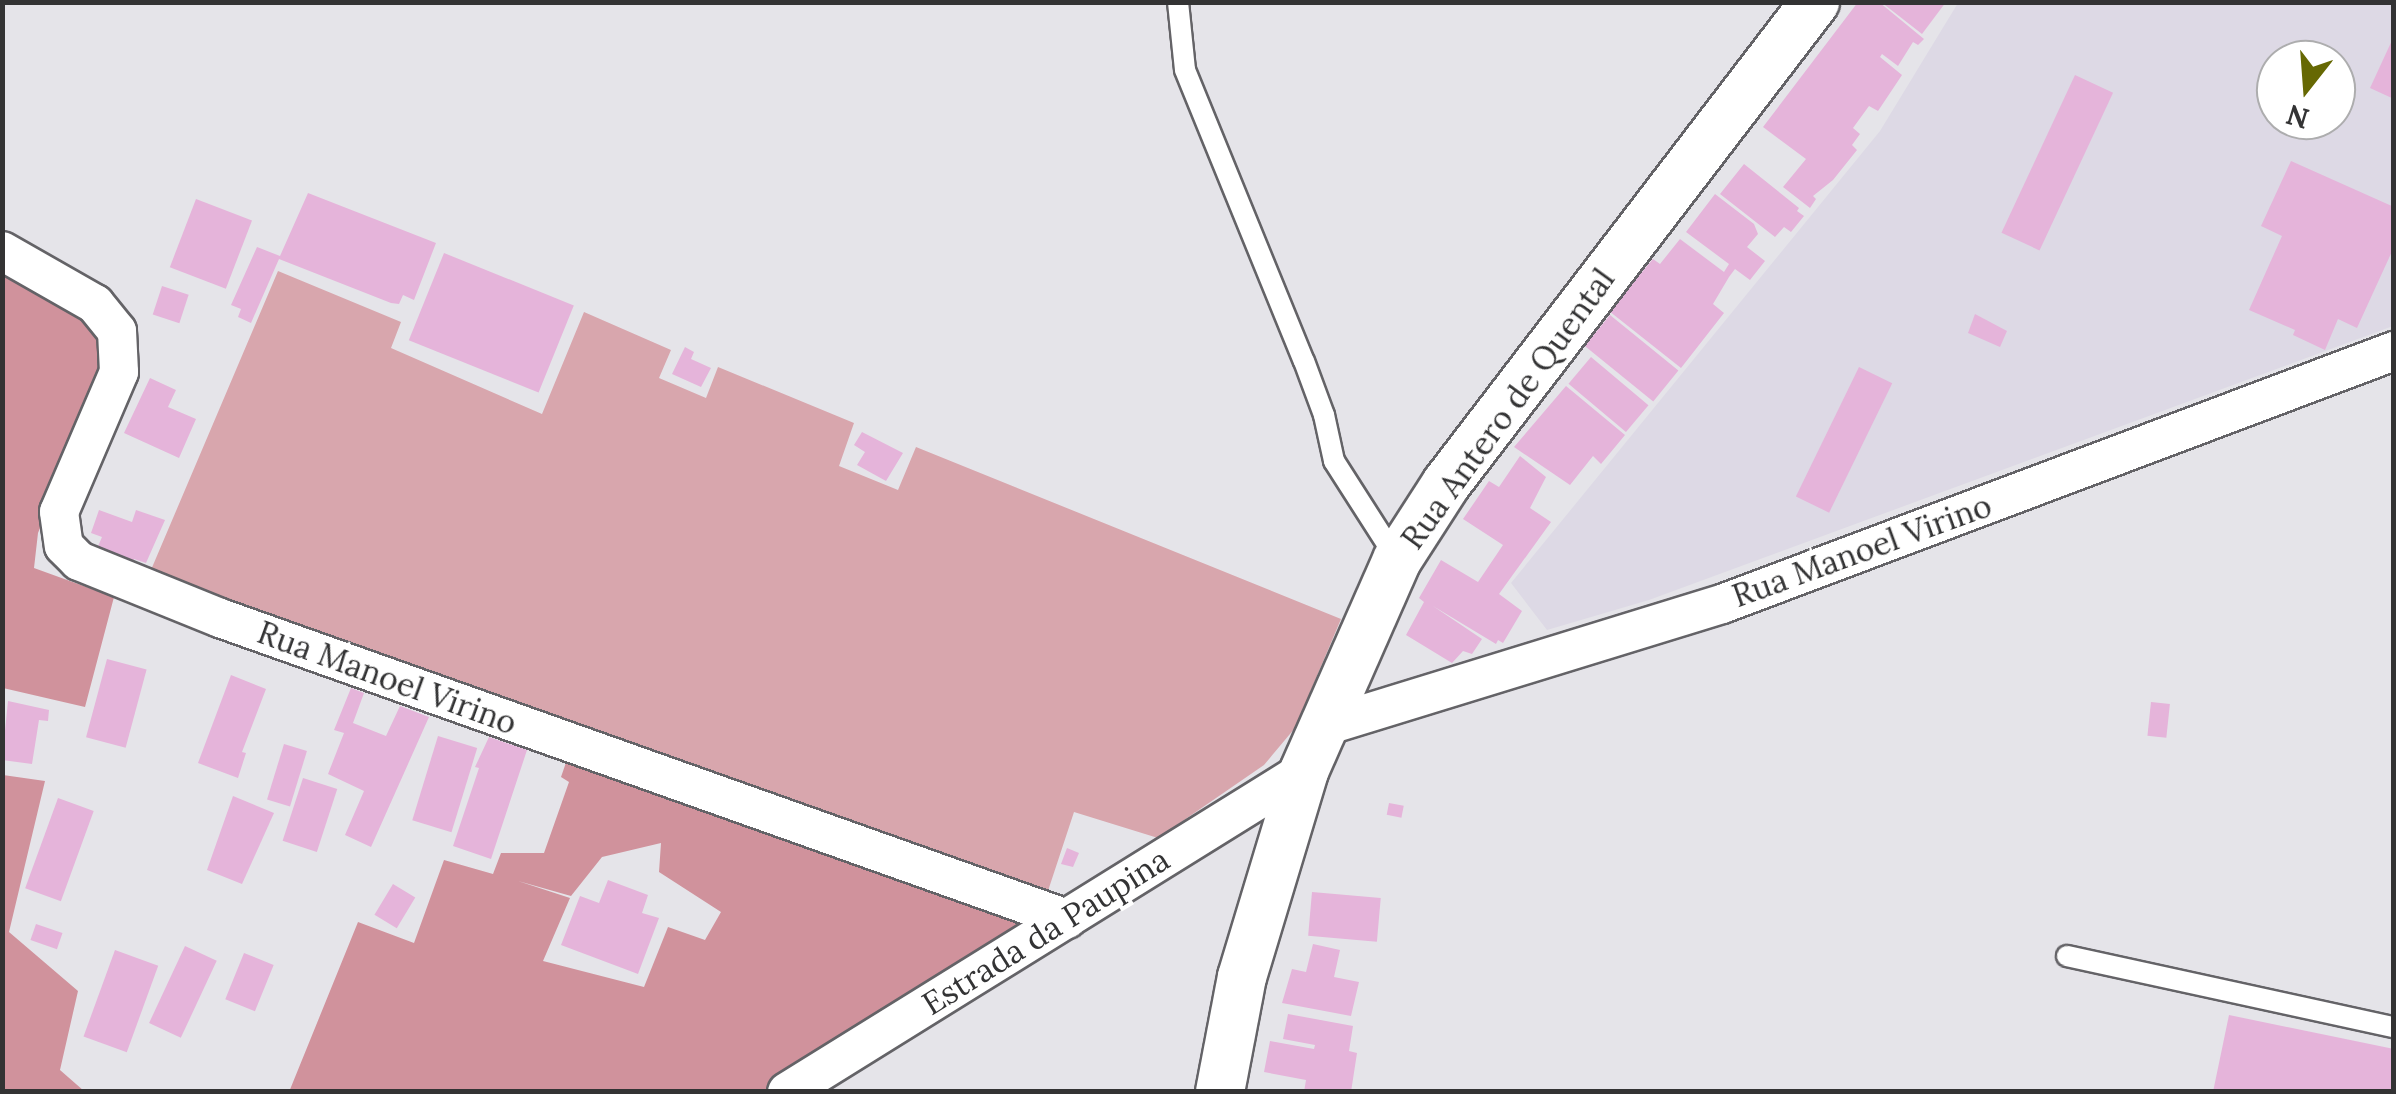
<!DOCTYPE html>
<html>
<head>
<meta charset="utf-8">
<style>
	body { margin:0 }
	#map { position:relative; width:2396px; height:1094px; overflow:hidden; background:#e5e4e9; font-family:Lora,serif }
	div>[style] { position:absolute }
	[style*='--x'] { left:calc(var(--x)*1px); top:calc(var(--y)*1px); width:calc(var(--w)*1px); rotate:calc(var(--a)*1deg) }
	.built>* { inset:0; background:#ddd9e5 }
	.green>* { inset:0; background:#d8a6ad }
	.forest>* { inset:0; background:#d0929c }
	.building>* { inset:0; background:#e5b4da; transform-origin:0 0 }
	.roads { filter:drop-shadow(2px 0 #646367) drop-shadow(-2px 0 #646367) drop-shadow(0 2px #646367) drop-shadow(0 -2px #646367) }
	.service>* { height:20px; margin:-10px; padding:0 10px; transform-origin:10px; border-radius:10px; background:#fff }
	.minor>* { height:38px; margin:-19px; padding:0 19px; transform-origin:19px; border-radius:19px; background:#fff }
	.tertiary>* { height:48px; margin:-24px; padding:0 24px; transform-origin:24px; border-radius:24px; background:#fff }
	span { translate:-50% -50%; white-space:nowrap; text-align:center; line-height:1.15; -webkit-text-stroke:8px #fff; paint-order:stroke }
	.street-label { font-size:32px; color:#333334 }
	.frame { position:absolute; inset:0; border:5px solid #333334; pointer-events:none }
	.north { position:absolute; left:2256px; top:40px; width:100px; height:100px; box-sizing:border-box; background:#fff; border:2px solid #adadae; border-radius:50%; rotate:197deg; font-size:28px; font-weight:700; line-height:40px; text-align:center; color:#333334 }
	.north::after { content:''; display:block; margin:auto; width:35px; height:45px; background:#666803; clip-path:polygon(50% 0,100% 100%,50% 72%,0 100%) }
</style>
</head>
<body>
<div id="map">
	<div class="built">
		<div style="clip-path:polygon(evenodd,1958px 3px,2393px 3px,2393px 326px,1649px 600px,1547px 630px,1511px 583px,1880px 131px,1958px 3px,2276px 60px,2336px 60px,2336px 120px,2276px 120px,2276px 60px)"></div>
	</div>
	<div class="green">
		<div style="clip-path:polygon(278px 271px,401px 322px,391px 348px,542px 414px,584px 312px,671px 350px,659px 378px,706px 398px,718px 367px,854px 423px,839px 466px,898px 490px,916px 447px,1341px 619px,1295px 728px,1264px 765px,1158px 838px,1074px 812px,1044px 903px,145px 584px)"></div>
	</div>
	<div class="forest">
		<div style="clip-path:polygon(3px 272px,90px 319px,108px 360px,38px 533px,34px 568px,114px 597px,85px 707px,3px 688px)"></div>
		<div style="clip-path:polygon(evenodd,570px 751px,1046px 922px,769px 1091px,289px 1092px,358px 922px,414px 943px,444px 860px,493px 874px,501px 853px,544px 853px,569px 782px,561px 777px,570px 751px,661px 843px,659px 872px,721px 912px,705px 940px,668px 927px,644px 987px,543px 961px,570px 898px,518px 881px,571px 896px,602px 857px,661px 843px)"></div>
		<div style="clip-path:polygon(3px 775px,45px 781px,9px 932px,78px 991px,60px 1070px,84px 1091px,3px 1091px)"></div>
	</div>
	<div class="building">
		<div style="clip-path:polygon(1858px 2px,1879px 2px,1924px 39px,1918px 45px,1913px 42px,1898px 66px,1882px 54px,1880px 57px,1902px 75px,1878px 111px,1869px 106px,1853px 128px,1860px 134px,1852px 145px,1857px 150px,1833px 180px,1813px 196px,1816px 199px,1810px 208px,1783px 187px,1806px 159px,1763px 127px)"></div>
		<div style="clip-path:polygon(1881px 2px,1946px 2px,1922px 34px)"></div>
		<div style="clip-path:polygon(2394px 36px,2394px 99px,2370px 88px)"></div>
		<div style="left:2075px;top:75px;width:42px;height:174px;rotate:25deg"></div>
		<div style="clip-path:polygon(2291px 161px,2394px 207px,2394px 247px,2357px 328px,2338px 319px,2325px 350px,2293px 335px,2295px 330px,2249px 310px,2282px 236px,2261px 226px)"></div>
		<div style="clip-path:polygon(1744px 164px,1799px 208px,1797px 211px,1804px 216px,1791px 232px,1784px 227px,1775px 237px,1720px 194px)"></div>
		<div style="clip-path:polygon(308px 193px,436px 243px,414px 300px,403px 295px,399px 304px,391px 303px,279px 259px,251px 323px,238px 317px,241px 309px,231px 305px,257px 247px,280px 256px)"></div>
		<div style="clip-path:polygon(1715px 194px,1754px 224px,1758px 234px,1747px 247px,1765px 261px,1750px 280px,1735px 269px,1729px 277px,1713px 304px,1724px 313px,1681px 368px,1609px 311px,1653px 259px,1660px 264px,1680px 239px,1724px 272px,1729px 264px,1686px 232px)"></div>
		<div style="left:196px;top:199px;width:60px;height:73px;rotate:21deg"></div>
		<div style="left:444px;top:253px;width:140px;height:94px;rotate:22deg"></div>
		<div style="left:162px;top:286px;width:28px;height:30px;rotate:18deg"></div>
		<div style="clip-path:polygon(1975px 314px,2007px 331px,2000px 347px,1968px 333px)"></div>
		<div style="left:1610px;top:315px;width:88px;height:40px;rotate:39deg"></div>
		<div style="clip-path:polygon(685px 347px,694px 352px,691px 359px,711px 368px,701px 387px,672px 374px)"></div>
		<div style="left:1591px;top:357px;width:75px;height:35px;rotate:40deg"></div>
		<div style="left:1859px;top:367px;width:37px;height:144px;rotate:26deg"></div>
		<div style="clip-path:polygon(150px 378px,176px 390px,168px 407px,196px 419px,179px 458px,124px 433px)"></div>
		<div style="clip-path:polygon(1566px 386px,1625px 435px,1601px 464px,1593px 456px,1570px 485px,1514px 447px)"></div>
		<div style="clip-path:polygon(862px 432px,903px 453px,886px 481px,857px 465px,865px 452px,854px 445px)"></div>
		<div style="clip-path:polygon(1520px 456px,1546px 477px,1530px 508px,1551px 522px,1499px 594px,1522px 611px,1503px 643px,1498px 640px,1496px 644px,1433px 606px,1482px 639px,1472px 654px,1463px 651px,1452px 663px,1406px 635px,1424px 602px,1419px 598px,1441px 560px,1478px 582px,1503px 545px,1463px 519px,1489px 481px,1499px 487px)"></div>
		<div style="clip-path:polygon(99px 510px,132px 522px,136px 510px,165px 520px,146px 563px,134px 559px,132px 564px,96px 551px,102px 537px,91px 533px)"></div>
		<div style="left:107px;top:659px;width:41px;height:81px;rotate:15deg"></div>
		<div style="clip-path:polygon(231px 675px,266px 689px,242px 752px,246px 753px,238px 778px,198px 763px)"></div>
		<div style="clip-path:polygon(351px 688px,364px 693px,353px 723px,386px 736px,400px 706px,429px 717px,371px 847px,345px 835px,364px 791px,328px 774px,344px 733px,334px 730px)"></div>
		<div style="clip-path:polygon(8px 701px,49px 710px,48px 721px,39px 720px,32px 764px,2px 760px)"></div>
		<div style="left:2151px;top:702px;width:19px;height:34px;rotate:6deg"></div>
		<div style="left:438px;top:736px;width:41px;height:88px;rotate:17deg"></div>
		<div style="clip-path:polygon(489px 737px,527px 750px,491px 859px,453px 846px,479px 768px,475px 767px)"></div>
		<div style="left:284px;top:744px;width:24px;height:58px;rotate:17deg"></div>
		<div style="left:303px;top:778px;width:36px;height:66px;rotate:18deg"></div>
		<div style="clip-path:polygon(233px 796px,274px 813px,242px 884px,207px 870px)"></div>
		<div style="left:58px;top:798px;width:38px;height:96px;rotate:20deg"></div>
		<div style="left:1389px;top:803px;width:15px;height:12px;rotate:11deg"></div>
		<div style="clip-path:polygon(1067px 848px,1079px 853px,1073px 867px,1061px 864px)"></div>
		<div style="clip-path:polygon(608px 880px,648px 895px,642px 913px,659px 918px,638px 974px,561px 945px,580px 896px,599px 903px)"></div>
		<div style="left:393px;top:884px;width:26px;height:36px;rotate:31deg"></div>
		<div style="left:1312px;top:892px;width:69px;height:44px;rotate:5deg"></div>
		<div style="left:36px;top:924px;width:28px;height:17px;rotate:19deg"></div>
		<div style="clip-path:polygon(1313px 944px,1340px 950px,1334px 977px,1359px 982px,1351px 1016px,1282px 1003px,1292px 969px,1306px 972px)"></div>
		<div style="left:185px;top:946px;width:35px;height:85px;rotate:25deg"></div>
		<div style="left:115px;top:950px;width:46px;height:92px;rotate:20deg"></div>
		<div style="left:244px;top:953px;width:32px;height:50px;rotate:22deg"></div>
		<div style="clip-path:polygon(1288px 1014px,1353px 1026px,1349px 1051px,1357px 1053px,1351px 1092px,1304px 1092px,1306px 1080px,1264px 1072px,1270px 1041px,1314px 1049px,1315px 1045px,1283px 1039px)"></div>
		<div style="clip-path:polygon(2229px 1015px,2394px 1049px,2394px 1092px,2213px 1092px)"></div>
	</div>
	<div class="roads">
		<div class="service">
			<div style="--x:1178;--y:2;--w:68;--a:84.1"></div>
			<div style="--x:1185;--y:70;--w:314;--a:67.8"></div>
			<div style="--x:1304;--y:361;--w:58;--a:69.7"></div>
			<div style="--x:1324;--y:415;--w:47;--a:77.7"></div>
			<div style="--x:1334;--y:461;--w:115;--a:57.4"></div>
			<div style="--x:2067;--y:956;--w:335;--a:12.3"></div>
		</div>
		<div class="minor">
			<div style="--x:2;--y:251;--w:107;--a:29.7"></div>
			<div style="--x:95;--y:304;--w:35;--a:51"></div>
			<div style="--x:117;--y:331;--w:41;--a:87.2"></div>
			<div style="--x:119;--y:372;--w:152;--a:113.2"></div>
			<div style="--x:59;--y:512;--w:34;--a:82"></div>
			<div style="--x:64;--y:546;--w:21;--a:45"></div>
			<div style="--x:79;--y:561;--w:152;--a:22"></div>
			<div style="--x:220;--y:618;--w:899;--a:19.56"></div>
			<div style="--x:1322;--y:727;--w:418;--a:-17.1"></div>
			<div style="--x:1722;--y:604;--w:718;--a:-20.63"></div>
			<div style="--x:787;--y:1092;--w:609;--a:-31.84"></div>
		</div>
		<div class="tertiary">
			<div style="--x:1220;--y:1092;--w:117;--a:-79.2"></div>
			<div style="--x:1242;--y:977;--w:215;--a:-73.2"></div>
			<div style="--x:1304;--y:771;--w:231;--a:-66.2"></div>
			<div style="--x:1397;--y:560;--w:90;--a:-57.2"></div>
			<div style="--x:1446;--y:484;--w:607;--a:-52.56"></div>
		</div>
	</div>
	<div class="street-label">
		<span style="left:1508px;top:409px;rotate:-54deg">Rua Antero de Quental</span>
		<span style="left:1862px;top:551px;rotate:-20deg">Rua Manoel Virino</span>
		<span style="left:387px;top:678px;rotate:20deg">Rua Manoel Virino</span>
		<span style="left:1046px;top:932px;rotate:-32deg">Estrada da Paupina</span>
	</div>
	<div class="frame"></div>
	<div class="north">N</div>
</div>
</body>
</html>
